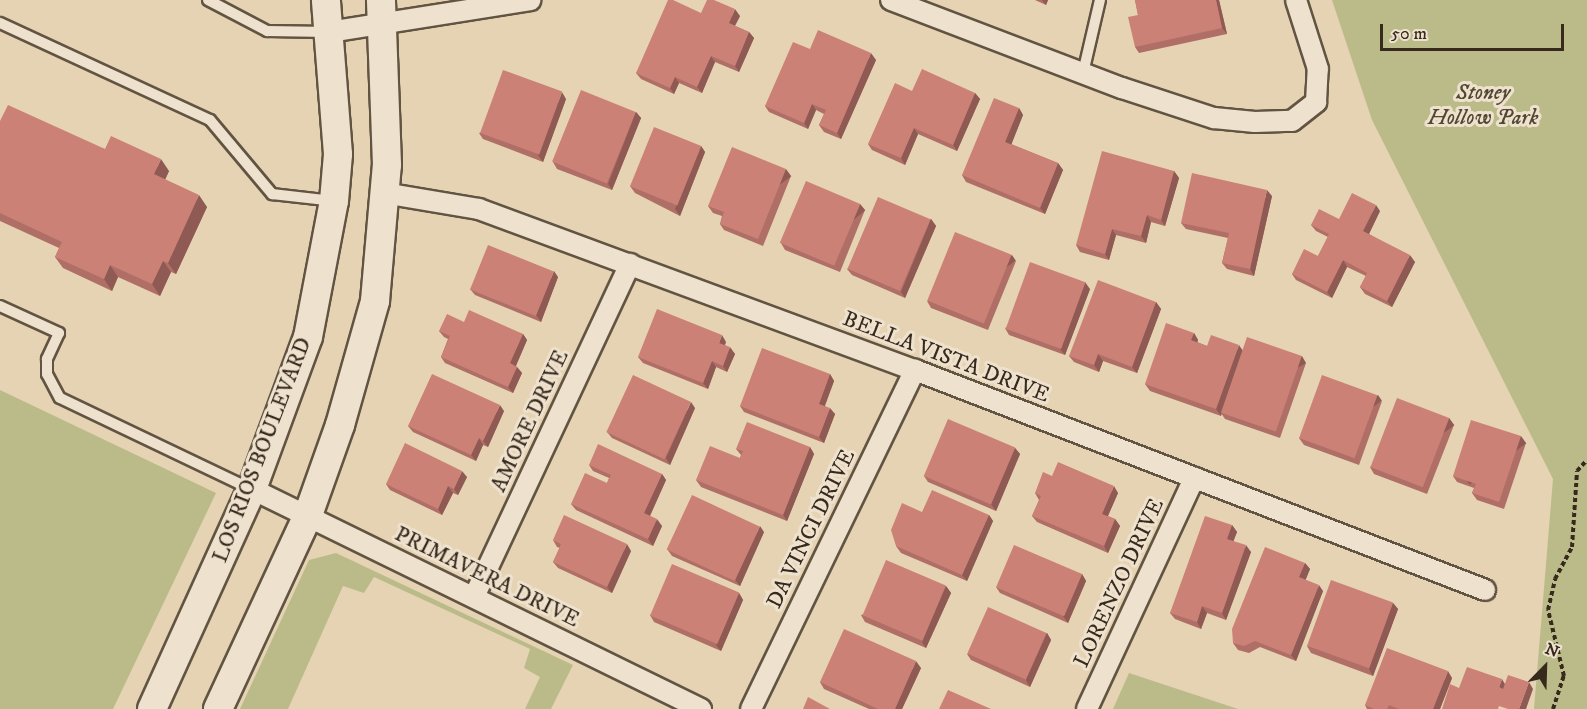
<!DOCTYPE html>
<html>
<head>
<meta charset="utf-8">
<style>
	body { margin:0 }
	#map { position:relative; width:1587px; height:709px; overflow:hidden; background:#e5d3b3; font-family:"IM FELL DW Pica",serif }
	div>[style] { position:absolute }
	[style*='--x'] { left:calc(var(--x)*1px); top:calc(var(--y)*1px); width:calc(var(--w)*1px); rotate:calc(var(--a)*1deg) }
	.green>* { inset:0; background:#babb89 }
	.path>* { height:4px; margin-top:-2px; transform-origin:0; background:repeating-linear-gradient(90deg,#372a1d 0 4.5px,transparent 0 7.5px) }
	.roads { filter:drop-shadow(2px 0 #625442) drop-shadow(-2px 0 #625442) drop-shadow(0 2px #625442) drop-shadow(0 -2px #625442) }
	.lane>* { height:10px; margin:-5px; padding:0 5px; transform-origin:5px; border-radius:5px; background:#eee2ce }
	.street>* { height:20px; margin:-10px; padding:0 10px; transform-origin:10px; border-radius:10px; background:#eee2ce }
	.secondary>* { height:28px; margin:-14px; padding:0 14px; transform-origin:14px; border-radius:14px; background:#eee2ce }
	.wall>* { inset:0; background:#af6f66 }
	.shaded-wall>* { inset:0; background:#8f5a53; transform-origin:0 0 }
	.building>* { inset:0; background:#cc8177; transform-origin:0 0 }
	span { translate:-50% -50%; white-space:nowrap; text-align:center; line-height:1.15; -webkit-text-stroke:6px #eee2ce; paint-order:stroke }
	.park-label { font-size:22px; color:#514733; font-style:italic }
	.street-label { font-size:22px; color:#372a1d }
	.north { position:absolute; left:1515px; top:637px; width:60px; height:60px; -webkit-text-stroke:4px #eee2ce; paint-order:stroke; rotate:23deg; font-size:16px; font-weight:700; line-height:24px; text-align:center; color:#372a1d }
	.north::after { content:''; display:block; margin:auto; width:21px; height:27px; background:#372a1d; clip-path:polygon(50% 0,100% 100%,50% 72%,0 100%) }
	.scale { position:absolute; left:1380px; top:24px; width:184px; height:27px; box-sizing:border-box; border:3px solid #372a1d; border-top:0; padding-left:8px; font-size:18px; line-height:21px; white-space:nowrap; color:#372a1d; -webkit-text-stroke:4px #eee2ce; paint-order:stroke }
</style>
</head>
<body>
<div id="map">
	<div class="green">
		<div style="clip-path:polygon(1332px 0,1587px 0,1587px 709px,1534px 709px,1553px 479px,1372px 120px)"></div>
		<div style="clip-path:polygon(0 390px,216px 493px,113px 709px,0 709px)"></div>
		<div style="clip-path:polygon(336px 553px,573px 665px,551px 709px,525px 709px,540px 677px,524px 668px,530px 649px,374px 577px,364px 593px,343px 586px,288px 709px,240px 709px,309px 560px)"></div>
		<div style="clip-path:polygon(1129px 673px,1238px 709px,1113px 709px)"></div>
	</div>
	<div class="path">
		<div style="--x:1553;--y:709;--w:35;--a:-72"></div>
		<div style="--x:1564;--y:676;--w:68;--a:-103.6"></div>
		<div style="--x:1548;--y:610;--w:32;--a:-77"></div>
		<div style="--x:1555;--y:579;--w:36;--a:-62"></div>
		<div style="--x:1572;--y:547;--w:76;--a:-86.2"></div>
		<div style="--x:1577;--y:471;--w:15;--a:-48"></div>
	</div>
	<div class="roads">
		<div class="lane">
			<div style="--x:208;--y:0;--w:67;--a:27.7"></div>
			<div style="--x:267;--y:31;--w:62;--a:0.9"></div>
			<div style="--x:0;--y:23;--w:231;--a:24.8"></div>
			<div style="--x:210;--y:120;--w:97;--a:50"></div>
			<div style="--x:272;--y:194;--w:61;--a:6.5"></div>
			<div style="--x:1083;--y:73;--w:75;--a:-76.9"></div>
			<div style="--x:0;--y:306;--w:65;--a:24.6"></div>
			<div style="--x:59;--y:333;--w:29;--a:115"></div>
			<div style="--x:47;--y:359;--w:15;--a:90"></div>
			<div style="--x:47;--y:374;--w:27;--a:62"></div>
			<div style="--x:60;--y:398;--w:212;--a:25.5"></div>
		</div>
		<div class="street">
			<div style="--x:891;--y:0;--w:247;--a:20.9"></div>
			<div style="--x:1122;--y:88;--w:97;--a:18.1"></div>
			<div style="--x:1214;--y:118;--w:41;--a:5.6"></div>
			<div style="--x:1255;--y:122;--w:37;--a:-2"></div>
			<div style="--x:1292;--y:121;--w:31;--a:-38"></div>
			<div style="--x:1316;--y:102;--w:33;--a:-87"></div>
			<div style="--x:1318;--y:69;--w:72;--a:-107.7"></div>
			<div style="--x:329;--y:32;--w:204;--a:-9"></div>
			<div style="--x:384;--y:193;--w:96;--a:9.6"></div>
			<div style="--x:479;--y:209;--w:465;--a:20.3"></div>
			<div style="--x:915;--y:370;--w:611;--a:21.1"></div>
			<div style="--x:252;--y:489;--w:500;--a:26.1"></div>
			<div style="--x:474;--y:597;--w:368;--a:-64.9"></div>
			<div style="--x:751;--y:709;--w:377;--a:-64.2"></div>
			<div style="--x:1087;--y:709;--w:255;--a:-65.1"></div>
		</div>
		<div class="secondary">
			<div style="--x:152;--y:709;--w:242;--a:-65.6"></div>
			<div style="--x:252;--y:489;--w:162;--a:-69.8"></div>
			<div style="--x:308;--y:337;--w:138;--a:-79.2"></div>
			<div style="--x:334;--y:201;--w:47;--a:-85.1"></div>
			<div style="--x:338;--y:154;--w:154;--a:-94.5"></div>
			<div style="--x:218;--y:709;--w:214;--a:-65.1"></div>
			<div style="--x:308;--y:515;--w:96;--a:-70.4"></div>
			<div style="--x:340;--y:425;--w:129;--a:-74.2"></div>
			<div style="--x:375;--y:301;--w:137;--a:-85"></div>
			<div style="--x:387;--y:165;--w:165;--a:-92.1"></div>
		</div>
	</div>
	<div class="wall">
		<div style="clip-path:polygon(1035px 0,1048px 0,1046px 5px)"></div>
		<div style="clip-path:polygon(1135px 0,1219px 0,1227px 34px,1139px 53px,1135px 47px,1138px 15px)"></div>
		<div style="clip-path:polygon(701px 13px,740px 16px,735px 26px,749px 32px,754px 38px,739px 72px,715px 62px,702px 93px,679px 83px,674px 94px,641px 79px,636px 73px)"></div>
		<div style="clip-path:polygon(810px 49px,876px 60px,841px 139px,824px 132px,819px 125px,824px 114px,816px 110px,808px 129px,769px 112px,765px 106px)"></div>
		<div style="clip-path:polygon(975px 93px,980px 99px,957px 151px,918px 134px,905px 165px,872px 150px,868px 144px)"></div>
		<div style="clip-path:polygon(566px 99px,543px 162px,483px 139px,479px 133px)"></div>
		<div style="clip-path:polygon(1019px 108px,1023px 115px,1011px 144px,1058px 163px,1063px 170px,1045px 214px,966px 182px,962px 175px)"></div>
		<div style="clip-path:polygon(636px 112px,641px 118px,612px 190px,557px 169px,553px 162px)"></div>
		<div style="clip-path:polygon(0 121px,105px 149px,169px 171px,165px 180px,207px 207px,176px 274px,171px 272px,160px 296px,118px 277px,112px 291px,63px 268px,55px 257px,59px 248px,0 221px)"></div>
		<div style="clip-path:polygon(701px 146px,705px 152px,680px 216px,635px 193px,630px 186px)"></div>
		<div style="clip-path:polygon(1174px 171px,1179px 178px,1165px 226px,1151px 222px,1146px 243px,1116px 235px,1109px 260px,1080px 252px,1076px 245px)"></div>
		<div style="clip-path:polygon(791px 176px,763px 246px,724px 230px,720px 224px,722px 216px,713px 213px,708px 206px)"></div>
		<div style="clip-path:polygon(1272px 196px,1254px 276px,1227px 269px,1222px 263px,1228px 238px,1186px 229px,1181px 223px)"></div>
		<div style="clip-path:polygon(860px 204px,865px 210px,840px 272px,785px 250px,781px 243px)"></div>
		<div style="clip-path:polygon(1380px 211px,1369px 234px,1415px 262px,1392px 307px,1365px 294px,1360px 287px,1366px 276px,1347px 267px,1332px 298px,1296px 280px,1292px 274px,1318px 256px,1328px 237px,1316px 231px,1311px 225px)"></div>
		<div style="clip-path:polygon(931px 219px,936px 226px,905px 298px,852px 275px,847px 269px)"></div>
		<div style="clip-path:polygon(1016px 261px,988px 330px,931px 308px,927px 301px)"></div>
		<div style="clip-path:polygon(558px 277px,541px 322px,475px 295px,470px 289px)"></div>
		<div style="clip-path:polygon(1090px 289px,1065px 355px,1009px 335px,1005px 328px)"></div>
		<div style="clip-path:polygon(1156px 302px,1161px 309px,1137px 373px,1103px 361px,1099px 372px,1074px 362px,1069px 356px)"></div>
		<div style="clip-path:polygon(464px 322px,523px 334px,527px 340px,516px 366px,522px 373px,513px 393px,445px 363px,441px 357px,448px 339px,444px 337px,439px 331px)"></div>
		<div style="clip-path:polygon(1194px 333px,1198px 340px,1197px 342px,1207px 346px,1242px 350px,1306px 363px,1280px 438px,1225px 419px,1221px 413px,1221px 416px,1150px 391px,1145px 384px)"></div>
		<div style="clip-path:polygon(726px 342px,725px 345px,735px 354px,727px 372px,716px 367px,708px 389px,643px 363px,638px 357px)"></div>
		<div style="clip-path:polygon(830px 374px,834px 381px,825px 406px,835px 414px,824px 443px,744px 412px,740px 406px)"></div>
		<div style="clip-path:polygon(1382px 401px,1359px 465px,1304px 445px,1299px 438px)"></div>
		<div style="clip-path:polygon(695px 408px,670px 465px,612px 438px,607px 432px)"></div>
		<div style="clip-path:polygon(504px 411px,488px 447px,483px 445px,476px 461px,413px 432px,408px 426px)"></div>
		<div style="clip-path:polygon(1449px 418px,1454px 425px,1427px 494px,1374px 474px,1370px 467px)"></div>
		<div style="clip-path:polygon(1526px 443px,1504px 509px,1477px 500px,1472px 493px,1474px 488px,1457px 482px,1453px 476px)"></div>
		<div style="clip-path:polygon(810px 447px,814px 454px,787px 521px,701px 487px,696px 480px,740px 458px,741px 455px,736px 449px)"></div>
		<div style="clip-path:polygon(1015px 448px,1020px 454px,996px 511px,928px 482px,924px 476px)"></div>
		<div style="clip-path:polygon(589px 465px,662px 474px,666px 480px,650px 516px,662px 526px,653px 546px,576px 510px,571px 504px,607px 483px,609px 478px,593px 471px)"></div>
		<div style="clip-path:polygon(1052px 476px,1118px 493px,1108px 516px,1115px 519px,1120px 526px,1108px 553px,1037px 522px,1032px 516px,1039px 500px,1035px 493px)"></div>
		<div style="clip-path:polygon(467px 477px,458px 495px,453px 493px,442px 515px,390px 490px,386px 484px)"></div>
		<div style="clip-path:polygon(922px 512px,989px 515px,993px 521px,967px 581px,901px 553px,896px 546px)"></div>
		<div style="clip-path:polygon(1232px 525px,1237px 532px,1233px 541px,1251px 552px,1226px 620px,1207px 613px,1201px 629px,1175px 619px,1170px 613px)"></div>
		<div style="clip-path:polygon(764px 532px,740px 586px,672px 556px,667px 549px)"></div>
		<div style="clip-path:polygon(553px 540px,631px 551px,612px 593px,558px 568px,553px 562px,560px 548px,557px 547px)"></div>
		<div style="clip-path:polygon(1305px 563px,1310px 569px,1305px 580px,1323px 591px,1296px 661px,1260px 647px,1249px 653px,1238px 650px,1233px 643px)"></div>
		<div style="clip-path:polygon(1082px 574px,1086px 581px,1068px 623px,1000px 593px,996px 587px)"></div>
		<div style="clip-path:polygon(946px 586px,951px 593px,926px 648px,865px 622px,861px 615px)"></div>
		<div style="clip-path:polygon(739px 593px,743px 600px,721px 651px,654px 622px,650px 615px)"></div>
		<div style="clip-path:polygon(1393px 603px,1398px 609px,1373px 676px,1311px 653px,1307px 646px)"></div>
		<div style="clip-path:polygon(1047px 633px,1051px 640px,1030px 687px,971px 660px,967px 654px)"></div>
		<div style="clip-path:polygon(921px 668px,902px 709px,869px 709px,824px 689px,820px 682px)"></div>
		<div style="clip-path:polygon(1452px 678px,1440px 709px,1367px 709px,1365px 705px)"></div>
	</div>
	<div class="shaded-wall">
		<div style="clip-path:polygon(1042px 0,1048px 0,1046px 5px)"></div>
		<div style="clip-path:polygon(1216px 0,1219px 0,1227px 34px,1222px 28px)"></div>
		<div style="clip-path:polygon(735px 9px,740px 16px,733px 29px,729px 23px)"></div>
		<div style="clip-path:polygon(749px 32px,754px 38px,739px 72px,735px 66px)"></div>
		<div style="clip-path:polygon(871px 53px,876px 60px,841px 139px,837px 133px)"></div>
		<div style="clip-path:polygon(711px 56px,715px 62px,702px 93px,697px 87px)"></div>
		<div style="clip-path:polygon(675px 77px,679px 83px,674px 94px,670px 88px)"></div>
		<div style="clip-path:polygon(562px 92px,566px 99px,543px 162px,538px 155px)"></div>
		<div style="clip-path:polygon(975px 93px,980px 99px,957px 151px,953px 145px)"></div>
		<div style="clip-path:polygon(812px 104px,816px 110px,808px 129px,804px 123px)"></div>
		<div style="clip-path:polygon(1019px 108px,1023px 115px,1010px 148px,1005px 142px)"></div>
		<div style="clip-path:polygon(636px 112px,641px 118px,612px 190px,608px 184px)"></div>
		<div style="clip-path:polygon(914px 128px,918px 134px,905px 165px,901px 158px)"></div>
		<div style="clip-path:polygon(701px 146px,705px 152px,680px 216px,675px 209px)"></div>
		<div style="clip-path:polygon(161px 159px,169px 171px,162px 186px,154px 174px)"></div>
		<div style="clip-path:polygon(1058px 163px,1063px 170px,1045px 214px,1040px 208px)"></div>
		<div style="left:786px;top:169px;width:9px;height:75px;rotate:54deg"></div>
		<div style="clip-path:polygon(1174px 171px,1179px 178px,1165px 226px,1161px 220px)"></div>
		<div style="clip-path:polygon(1267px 190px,1272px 196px,1254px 276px,1250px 269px)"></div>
		<div style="clip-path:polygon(199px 195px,207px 207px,176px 274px,168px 263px)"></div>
		<div style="left:860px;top:204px;width:8px;height:67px;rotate:50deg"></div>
		<div style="clip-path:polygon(1376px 205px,1380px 211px,1367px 238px,1363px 231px)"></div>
		<div style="clip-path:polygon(1147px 215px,1151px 222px,1146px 243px,1141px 236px)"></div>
		<div style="clip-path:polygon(931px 219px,936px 226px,905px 298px,901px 292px)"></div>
		<div style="clip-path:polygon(1112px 229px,1116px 235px,1109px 260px,1105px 254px)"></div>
		<div style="left:1012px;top:255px;width:7px;height:74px;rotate:56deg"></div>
		<div style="clip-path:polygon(1410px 255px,1415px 262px,1392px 307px,1387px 301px)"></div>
		<div style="clip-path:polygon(1343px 260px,1347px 267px,1332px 298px,1327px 292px)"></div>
		<div style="clip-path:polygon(163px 261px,171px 272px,160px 296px,152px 284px)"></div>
		<div style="clip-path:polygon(110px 265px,118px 277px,112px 291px,104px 279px)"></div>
		<div style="clip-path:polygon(554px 271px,558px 277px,541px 322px,536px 315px)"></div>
		<div style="clip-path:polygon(1085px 282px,1090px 289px,1065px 355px,1060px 349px)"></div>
		<div style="clip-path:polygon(1156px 302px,1161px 309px,1137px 373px,1132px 367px)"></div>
		<div style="clip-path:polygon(1194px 333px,1198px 340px,1196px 347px,1191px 340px)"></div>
		<div style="clip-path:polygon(523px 334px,527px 340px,514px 370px,510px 363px)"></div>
		<div style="clip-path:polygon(722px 335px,726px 342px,723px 349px,719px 343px)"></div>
		<div style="clip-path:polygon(1239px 345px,1243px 351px,1221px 416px,1216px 409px)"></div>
		<div style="clip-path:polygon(730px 347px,735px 354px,727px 372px,723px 366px)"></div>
		<div style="clip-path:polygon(1098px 354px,1103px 361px,1099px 372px,1094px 365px)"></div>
		<div style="left:1302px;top:356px;width:8px;height:79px;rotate:60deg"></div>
		<div style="clip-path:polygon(712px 361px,716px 367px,708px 389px,703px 383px)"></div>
		<div style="clip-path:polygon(517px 367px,522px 373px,513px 393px,508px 387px)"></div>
		<div style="clip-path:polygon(830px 374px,834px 381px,823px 410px,819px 404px)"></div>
		<div style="left:1378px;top:395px;width:7px;height:68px;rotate:56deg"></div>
		<div style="clip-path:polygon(691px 402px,695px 408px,670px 465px,666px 458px)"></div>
		<div style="clip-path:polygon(500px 405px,504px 411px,488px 447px,483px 441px)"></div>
		<div style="clip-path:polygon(830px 408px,835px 414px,824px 443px,819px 437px)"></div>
		<div style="left:1449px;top:418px;width:9px;height:74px;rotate:54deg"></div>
		<div style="left:1521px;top:436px;width:9px;height:70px;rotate:54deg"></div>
		<div style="clip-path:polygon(479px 438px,483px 445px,476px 461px,471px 455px)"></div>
		<div style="clip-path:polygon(810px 447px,814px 454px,787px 521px,783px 515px)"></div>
		<div style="clip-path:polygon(1015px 448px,1020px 454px,996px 511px,991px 504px)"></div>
		<div style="clip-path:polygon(462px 471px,467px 477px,458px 495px,454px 489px)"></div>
		<div style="clip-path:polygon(662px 474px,666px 480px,648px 520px,644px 513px)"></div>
		<div style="clip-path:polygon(448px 486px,453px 493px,442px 515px,438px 509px)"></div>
		<div style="clip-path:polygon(1114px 486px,1118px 493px,1106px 520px,1102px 514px)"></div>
		<div style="clip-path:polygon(989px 515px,993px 521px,967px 581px,962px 575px)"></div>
		<div style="clip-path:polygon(657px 519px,662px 526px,653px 546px,648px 539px)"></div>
		<div style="clip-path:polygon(1115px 519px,1120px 526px,1108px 553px,1104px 546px)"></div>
		<div style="clip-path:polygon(1232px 525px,1237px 532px,1232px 545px,1227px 539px)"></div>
		<div style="clip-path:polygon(760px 526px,764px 532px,740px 586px,735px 580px)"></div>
		<div style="clip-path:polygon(627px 544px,631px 551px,612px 593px,607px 587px)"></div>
		<div style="clip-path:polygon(1246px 545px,1251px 552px,1226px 620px,1222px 613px)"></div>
		<div style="clip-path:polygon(1305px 563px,1310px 569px,1304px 584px,1299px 577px)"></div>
		<div style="clip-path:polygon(1082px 574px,1086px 581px,1068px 623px,1063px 616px)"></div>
		<div style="clip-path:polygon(1319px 585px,1323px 591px,1296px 661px,1291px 655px)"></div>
		<div style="clip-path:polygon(946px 586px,951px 593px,926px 648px,922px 642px)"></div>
		<div style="clip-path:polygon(739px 593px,743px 600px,721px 651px,716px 645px)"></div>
		<div style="clip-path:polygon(1393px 603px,1398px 609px,1373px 676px,1369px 669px)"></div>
		<div style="clip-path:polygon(1202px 606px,1207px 613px,1201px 629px,1197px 622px)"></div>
		<div style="clip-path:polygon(1047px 633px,1051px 640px,1030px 687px,1026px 680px)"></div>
		<div style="clip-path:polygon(916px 661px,921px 668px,902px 709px,895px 709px)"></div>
		<div style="clip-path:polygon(1448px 671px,1452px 678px,1440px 709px,1433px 709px)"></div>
		<div style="clip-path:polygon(1502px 679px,1506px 686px,1503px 694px,1499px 687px)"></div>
		<div style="clip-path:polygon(1529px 682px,1533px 689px,1526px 709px,1519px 709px)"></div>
	</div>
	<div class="building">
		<div style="clip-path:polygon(668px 0,673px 0,701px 13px,707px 0,714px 0,735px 9px,729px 23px,749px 32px,735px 66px,711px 56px,697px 87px,675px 77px,670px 88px,636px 73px)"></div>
		<div style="clip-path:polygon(1135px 0,1216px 0,1222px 28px,1135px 47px,1128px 17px,1138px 15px)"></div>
		<div style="clip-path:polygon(818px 30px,871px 53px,837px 133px,819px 125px,826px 110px,812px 104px,804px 123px,765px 106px,793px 42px,810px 49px)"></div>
		<div style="clip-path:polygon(922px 69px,975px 93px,953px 145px,914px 128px,901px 158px,868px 144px,895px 83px,912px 91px)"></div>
		<div style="left:503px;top:70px;width:63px;height:67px;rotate:20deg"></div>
		<div style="left:581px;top:90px;width:59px;height:77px;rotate:22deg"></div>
		<div style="clip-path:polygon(994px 98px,1019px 108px,1005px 142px,1058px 163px,1040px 208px,962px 175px)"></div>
		<div style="clip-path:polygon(8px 105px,105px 149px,111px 136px,161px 159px,154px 174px,199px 195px,168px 263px,163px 261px,152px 284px,110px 265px,104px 279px,55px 257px,62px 242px,0 213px,0 121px)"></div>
		<div style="left:654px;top:127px;width:51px;height:64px;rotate:22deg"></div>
		<div style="clip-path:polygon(732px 147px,786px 169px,758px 239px,720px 224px,724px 212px,708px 206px)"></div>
		<div style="clip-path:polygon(1102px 151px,1174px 171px,1161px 220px,1147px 215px,1141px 236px,1112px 229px,1105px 254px,1076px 245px)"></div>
		<div style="clip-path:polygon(1192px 173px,1267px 190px,1250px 269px,1222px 263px,1229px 233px,1181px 223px)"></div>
		<div style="left:806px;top:181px;width:59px;height:67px;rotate:23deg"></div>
		<div style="clip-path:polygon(1352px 193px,1376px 205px,1363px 231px,1410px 255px,1387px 301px,1360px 287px,1367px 273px,1343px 260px,1327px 292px,1292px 274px,1304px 249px,1318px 256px,1329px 234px,1311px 225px,1319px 209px,1339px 219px)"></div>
		<div style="left:878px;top:197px;width:57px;height:78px;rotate:23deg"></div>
		<div style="left:955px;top:232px;width:61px;height:74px;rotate:22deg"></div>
		<div style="left:488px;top:245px;width:71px;height:48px;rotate:22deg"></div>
		<div style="left:1030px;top:262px;width:59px;height:71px;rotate:20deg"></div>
		<div style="clip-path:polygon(1098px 280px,1156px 302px,1132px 367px,1098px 354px,1094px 365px,1069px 356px)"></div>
		<div style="clip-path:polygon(657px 309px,722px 335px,719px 343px,730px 347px,723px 366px,712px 361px,703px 383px,638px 357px)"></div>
		<div style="clip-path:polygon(469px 310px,523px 334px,510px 363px,517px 367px,508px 387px,441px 357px,450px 336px,439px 331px,447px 314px,464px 322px)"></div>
		<div style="clip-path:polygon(1166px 323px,1194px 333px,1191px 340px,1207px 346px,1211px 335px,1239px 345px,1216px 409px,1145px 384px)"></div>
		<div style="left:1247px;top:337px;width:58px;height:80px;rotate:19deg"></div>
		<div style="clip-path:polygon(762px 348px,830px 374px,819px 404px,830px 408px,819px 437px,740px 406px)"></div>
		<div style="clip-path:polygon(432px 374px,500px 405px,483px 441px,479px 438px,471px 455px,408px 426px)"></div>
		<div style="left:633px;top:375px;width:64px;height:63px;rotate:25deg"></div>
		<div style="left:1322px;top:375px;width:59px;height:67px;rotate:20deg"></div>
		<div style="left:1397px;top:398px;width:56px;height:74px;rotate:21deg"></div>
		<div style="left:948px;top:419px;width:73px;height:62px;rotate:23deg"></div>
		<div style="clip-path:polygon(1471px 420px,1521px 436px,1499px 502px,1472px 493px,1476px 484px,1453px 476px)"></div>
		<div style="clip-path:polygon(747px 422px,810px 447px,783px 515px,696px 480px,710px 446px,740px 458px,743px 451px,736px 449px)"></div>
		<div style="clip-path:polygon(405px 443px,462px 471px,454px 489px,448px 486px,438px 509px,386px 484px)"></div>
		<div style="clip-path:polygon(598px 444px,662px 474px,644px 513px,657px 519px,648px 539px,571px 504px,585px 473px,607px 483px,611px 475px,589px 465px)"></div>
		<div style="clip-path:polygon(1058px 462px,1114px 486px,1102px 514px,1115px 519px,1104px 546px,1032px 516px,1041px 496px,1035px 493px,1043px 472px,1052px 476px)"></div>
		<div style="clip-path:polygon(932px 490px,989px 515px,962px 575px,896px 546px,891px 530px,902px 503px,922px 512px)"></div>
		<div style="left:692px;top:495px;width:75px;height:60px;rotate:25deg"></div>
		<div style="clip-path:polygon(564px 515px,627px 544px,607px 587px,553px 562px,561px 544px,553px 540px)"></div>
		<div style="clip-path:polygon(1205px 516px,1232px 525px,1227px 539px,1246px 545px,1222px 613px,1202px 606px,1197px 622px,1170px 613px)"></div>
		<div style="left:1014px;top:545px;width:74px;height:46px;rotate:23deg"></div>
		<div style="clip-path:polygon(1265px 547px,1305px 563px,1299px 577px,1319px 585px,1291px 655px,1255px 641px,1244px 646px,1233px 643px,1232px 629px)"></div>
		<div style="left:886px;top:560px;width:65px;height:60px;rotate:23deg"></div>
		<div style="left:672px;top:564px;width:73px;height:56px;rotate:23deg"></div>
		<div style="left:1331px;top:580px;width:66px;height:70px;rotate:20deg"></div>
		<div style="left:988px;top:607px;width:64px;height:51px;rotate:24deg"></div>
		<div style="clip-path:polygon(844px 629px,916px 661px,895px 709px,878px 709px,820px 682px)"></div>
		<div style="clip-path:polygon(1387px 648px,1448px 671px,1433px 709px,1399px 709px,1389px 705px,1387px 709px,1374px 709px,1365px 705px)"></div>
		<div style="clip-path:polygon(1467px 667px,1502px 679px,1499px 687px,1503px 689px,1508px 675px,1529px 682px,1519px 709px,1508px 709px,1499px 706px,1498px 709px,1442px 709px,1450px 684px,1459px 688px)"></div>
		<div style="clip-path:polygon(948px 690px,991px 709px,939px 709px)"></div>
		<div style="clip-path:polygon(808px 697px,830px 709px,803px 709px)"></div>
	</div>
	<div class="park-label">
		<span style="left:1483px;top:105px">Stoney<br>Hollow Park</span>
	</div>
	<div class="street-label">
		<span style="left:946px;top:357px;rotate:21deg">BELLA VISTA DRIVE</span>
		<span style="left:530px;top:421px;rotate:-65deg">AMORE DRIVE</span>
		<span style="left:262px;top:450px;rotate:-69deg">LOS RIOS BOULEVARD</span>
		<span style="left:811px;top:529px;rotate:-64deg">DA VINCI DRIVE</span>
		<span style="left:487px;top:577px;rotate:26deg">PRIMAVERA DRIVE</span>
		<span style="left:1119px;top:583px;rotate:-65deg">LORENZO DRIVE</span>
	</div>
	<div class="north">N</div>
	<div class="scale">50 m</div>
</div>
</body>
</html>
